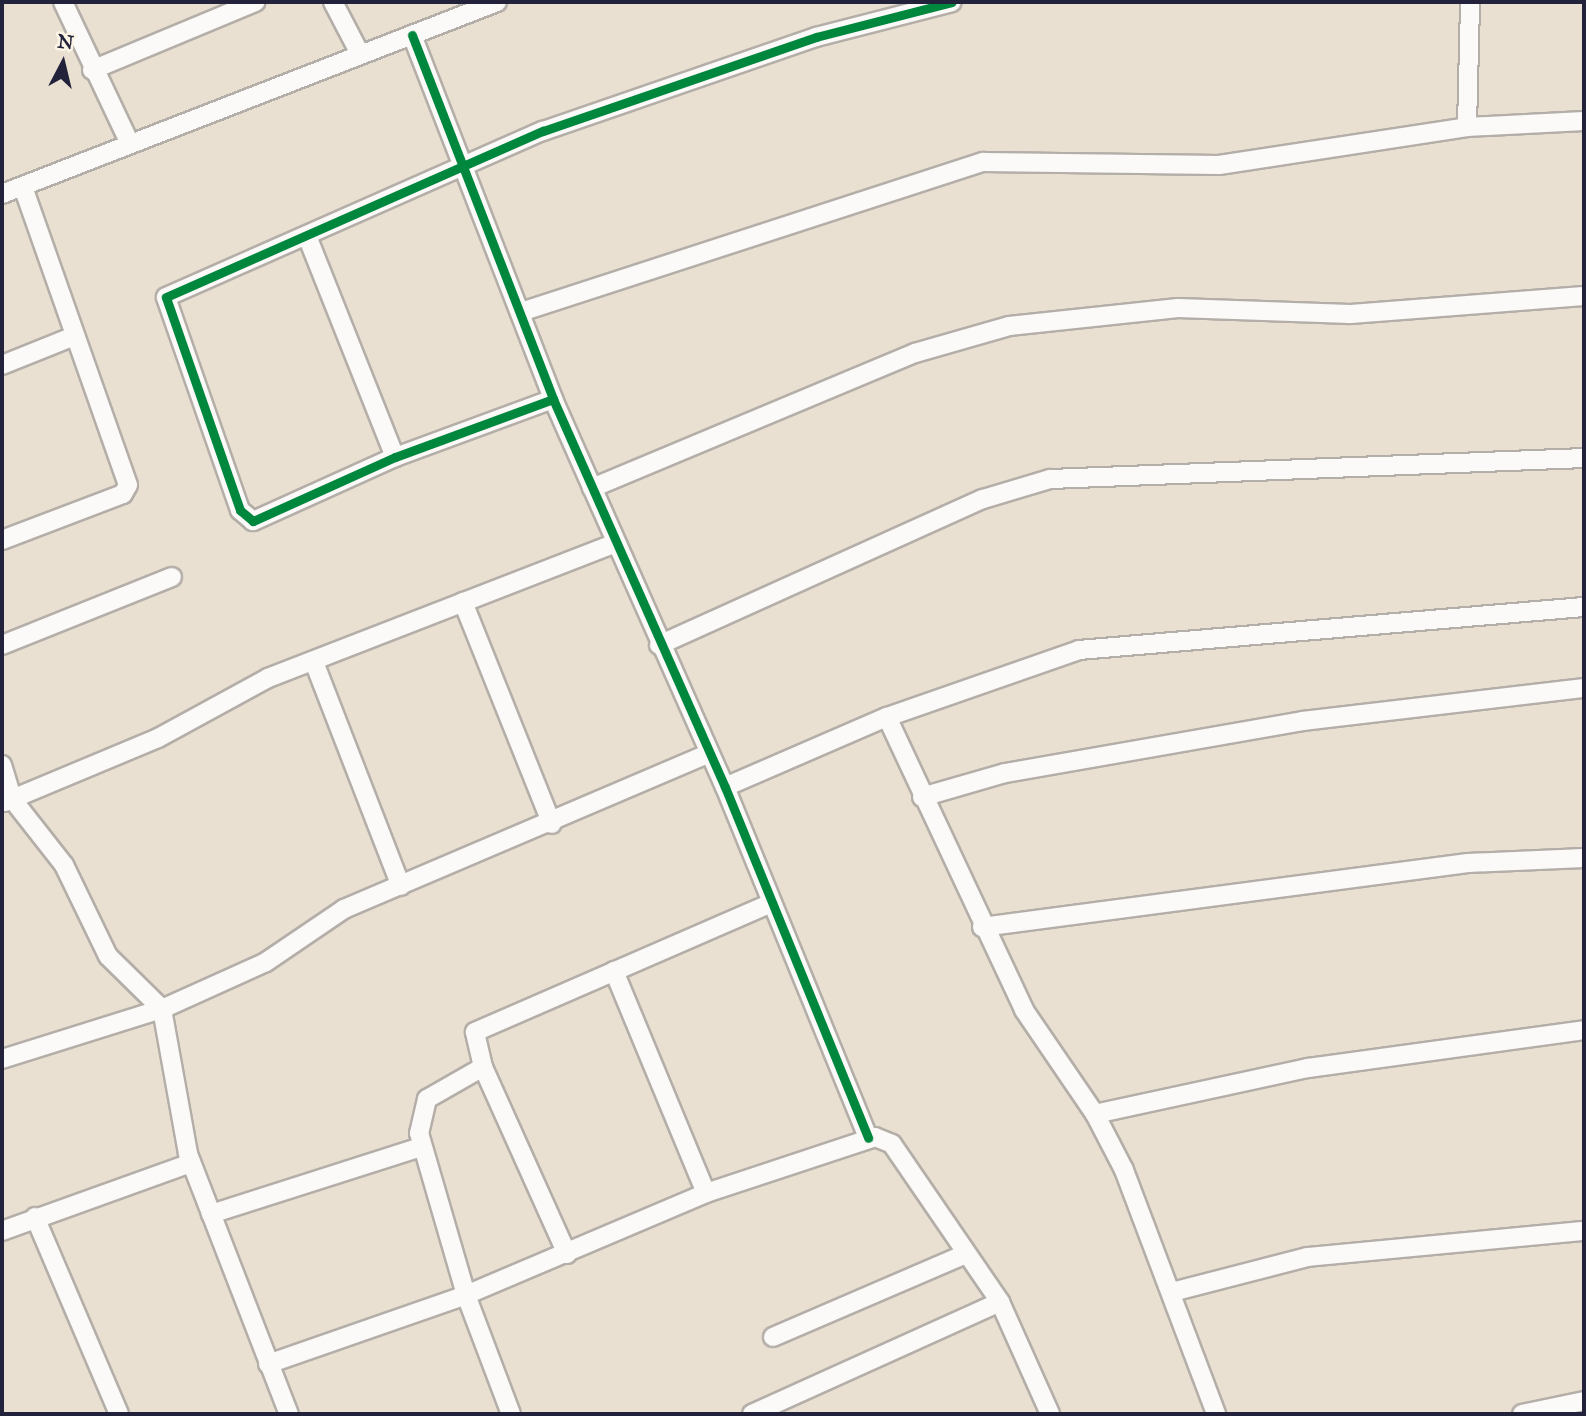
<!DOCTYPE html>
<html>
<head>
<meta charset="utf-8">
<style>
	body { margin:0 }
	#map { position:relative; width:1586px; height:1416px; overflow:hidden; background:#eae0d2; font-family:"IM FELL Great Primer",serif }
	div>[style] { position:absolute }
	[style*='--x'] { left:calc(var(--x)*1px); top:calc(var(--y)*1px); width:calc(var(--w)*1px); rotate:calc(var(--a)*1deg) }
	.roads { filter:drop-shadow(2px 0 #b4aea8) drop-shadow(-2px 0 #b4aea8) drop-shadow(0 2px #b4aea8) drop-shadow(0 -2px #b4aea8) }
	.minor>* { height:18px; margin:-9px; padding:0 9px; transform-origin:9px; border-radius:9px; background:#fcfaf8 }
	.cycleway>* { height:9px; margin:-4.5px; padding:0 4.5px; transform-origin:4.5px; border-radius:4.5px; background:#00873e }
	span { translate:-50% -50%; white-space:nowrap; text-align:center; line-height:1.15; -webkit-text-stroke:7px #fcf5e5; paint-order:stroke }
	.frame { position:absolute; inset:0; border:4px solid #22223b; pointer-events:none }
	.north { position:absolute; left:28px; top:28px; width:70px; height:70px; -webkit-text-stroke:5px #fcf5e5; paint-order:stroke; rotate:7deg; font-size:19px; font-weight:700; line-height:28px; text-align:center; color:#22223b }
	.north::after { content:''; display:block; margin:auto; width:24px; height:32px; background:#22223b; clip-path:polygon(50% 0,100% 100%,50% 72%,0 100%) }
</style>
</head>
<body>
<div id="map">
	<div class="roads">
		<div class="minor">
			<div style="--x:63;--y:2;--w:157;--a:64.7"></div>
			<div style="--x:333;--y:2;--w:56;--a:62.5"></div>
			<div style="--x:412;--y:35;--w:390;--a:68.8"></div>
			<div style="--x:553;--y:399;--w:424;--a:66.1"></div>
			<div style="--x:725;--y:787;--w:379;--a:67.8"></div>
			<div style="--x:92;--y:70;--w:177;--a:-22.6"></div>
			<div style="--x:1467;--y:127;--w:125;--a:-88.6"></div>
			<div style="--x:2;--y:194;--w:531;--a:-21.2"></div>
			<div style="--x:307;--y:236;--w:238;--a:68.3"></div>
			<div style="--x:521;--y:312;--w:486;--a:-18"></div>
			<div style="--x:983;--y:162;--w:236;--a:0.7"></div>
			<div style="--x:1219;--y:165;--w:251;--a:-8.7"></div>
			<div style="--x:1467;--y:127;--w:117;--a:-2.9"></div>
			<div style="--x:2;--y:365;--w:78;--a:-21.9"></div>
			<div style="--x:553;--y:399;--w:168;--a:159.8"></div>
			<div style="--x:395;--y:457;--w:156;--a:155.7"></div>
			<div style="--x:253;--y:521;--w:17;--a:-140"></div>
			<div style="--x:240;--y:510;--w:225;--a:-109.2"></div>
			<div style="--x:166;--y:297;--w:412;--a:-23.8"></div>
			<div style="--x:543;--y:131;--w:289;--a:-19"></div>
			<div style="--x:816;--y:37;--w:140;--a:-14.4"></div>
			<div style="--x:592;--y:488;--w:350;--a:-22.7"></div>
			<div style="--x:915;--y:353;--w:98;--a:-16"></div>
			<div style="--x:1009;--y:326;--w:170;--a:-6.1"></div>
			<div style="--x:1178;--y:308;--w:172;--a:2"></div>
			<div style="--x:1350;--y:314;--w:235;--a:-4.4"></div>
			<div style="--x:2;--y:540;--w:129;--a:-20.8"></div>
			<div style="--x:123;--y:494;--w:10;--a:-61"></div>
			<div style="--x:128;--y:485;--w:316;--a:-109.4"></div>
			<div style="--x:463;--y:602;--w:239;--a:68.2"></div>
			<div style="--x:2;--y:645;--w:183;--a:-21.8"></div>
			<div style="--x:659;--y:645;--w:355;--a:-24.3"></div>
			<div style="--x:983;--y:499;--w:70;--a:-16.6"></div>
			<div style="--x:1050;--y:479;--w:534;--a:-2.25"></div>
			<div style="--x:314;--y:662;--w:240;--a:68.8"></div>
			<div style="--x:887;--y:717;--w:323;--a:64.9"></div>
			<div style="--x:1024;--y:1010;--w:126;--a:55.7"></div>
			<div style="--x:1095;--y:1114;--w:63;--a:62.6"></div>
			<div style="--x:1124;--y:1170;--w:261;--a:69.3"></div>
			<div style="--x:2;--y:765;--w:37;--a:73"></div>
			<div style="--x:13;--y:800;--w:83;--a:51.9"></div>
			<div style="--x:64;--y:865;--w:101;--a:64.2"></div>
			<div style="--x:108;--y:956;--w:76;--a:44.5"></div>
			<div style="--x:162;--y:1009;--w:147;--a:79.8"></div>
			<div style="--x:188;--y:1154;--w:279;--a:68.8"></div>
			<div style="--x:725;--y:787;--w:176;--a:-23.4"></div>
			<div style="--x:887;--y:717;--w:203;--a:-19.2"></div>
			<div style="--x:1079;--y:650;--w:507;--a:-4.87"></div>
			<div style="--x:922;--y:797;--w:86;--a:-16.1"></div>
			<div style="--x:1005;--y:773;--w:303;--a:-9.9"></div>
			<div style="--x:1303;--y:721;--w:283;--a:-6.7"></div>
			<div style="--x:5;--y:802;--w:166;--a:-22.7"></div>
			<div style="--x:158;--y:738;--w:125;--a:-28.6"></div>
			<div style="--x:268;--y:678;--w:370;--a:-21.2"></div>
			<div style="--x:982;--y:927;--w:490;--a:-7.5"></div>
			<div style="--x:1468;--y:863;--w:116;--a:-2.5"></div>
			<div style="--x:614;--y:971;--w:240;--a:67.5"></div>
			<div style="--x:2;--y:1059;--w:168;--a:-17.4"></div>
			<div style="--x:162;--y:1009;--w:114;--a:-24.3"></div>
			<div style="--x:266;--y:962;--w:94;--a:-34.2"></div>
			<div style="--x:344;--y:909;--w:397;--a:-23.1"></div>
			<div style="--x:483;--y:1067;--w:64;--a:150.3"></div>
			<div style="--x:427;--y:1099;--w:35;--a:103"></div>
			<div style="--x:419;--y:1133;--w:169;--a:73.8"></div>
			<div style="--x:466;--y:1295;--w:127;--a:69.3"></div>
			<div style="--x:1095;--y:1114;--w:218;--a:-12.2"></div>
			<div style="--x:1308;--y:1068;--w:279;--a:-7.8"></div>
			<div style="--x:211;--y:1214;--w:220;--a:-17.7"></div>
			<div style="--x:35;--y:1217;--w:214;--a:66.9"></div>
			<div style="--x:2;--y:1231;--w:201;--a:-19.8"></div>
			<div style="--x:567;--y:1254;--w:205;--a:-114.2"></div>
			<div style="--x:483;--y:1067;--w:36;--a:-103"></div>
			<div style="--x:475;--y:1032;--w:323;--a:-23.5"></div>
			<div style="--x:1172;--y:1292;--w:139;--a:-14.5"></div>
			<div style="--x:1307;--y:1257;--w:278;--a:-5.4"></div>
			<div style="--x:773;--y:1337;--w:210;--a:-23.3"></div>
			<div style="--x:268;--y:1364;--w:210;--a:-19.2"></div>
			<div style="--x:466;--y:1295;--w:261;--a:-23"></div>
			<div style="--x:706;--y:1193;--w:178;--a:-18.3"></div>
			<div style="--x:875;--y:1137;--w:18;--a:22"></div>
			<div style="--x:892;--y:1144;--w:191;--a:55.6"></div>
			<div style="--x:1000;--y:1302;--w:123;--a:65.9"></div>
			<div style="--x:752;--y:1414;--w:272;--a:-24.3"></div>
			<div style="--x:1522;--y:1414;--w:63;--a:-11.8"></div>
		</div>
	</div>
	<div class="cycleway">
		<div style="--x:412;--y:35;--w:390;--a:68.8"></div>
		<div style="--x:553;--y:399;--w:424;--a:66.1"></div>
		<div style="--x:725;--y:787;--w:379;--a:67.8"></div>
		<div style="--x:553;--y:399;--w:168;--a:159.8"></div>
		<div style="--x:395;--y:457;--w:156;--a:155.7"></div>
		<div style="--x:253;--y:521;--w:17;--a:-140"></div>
		<div style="--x:240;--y:510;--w:225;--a:-109.2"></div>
		<div style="--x:166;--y:297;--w:412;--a:-23.8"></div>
		<div style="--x:543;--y:131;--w:289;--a:-19"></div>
		<div style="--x:816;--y:37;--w:140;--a:-14.4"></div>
	</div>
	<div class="frame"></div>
	<div class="north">N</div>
</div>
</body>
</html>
